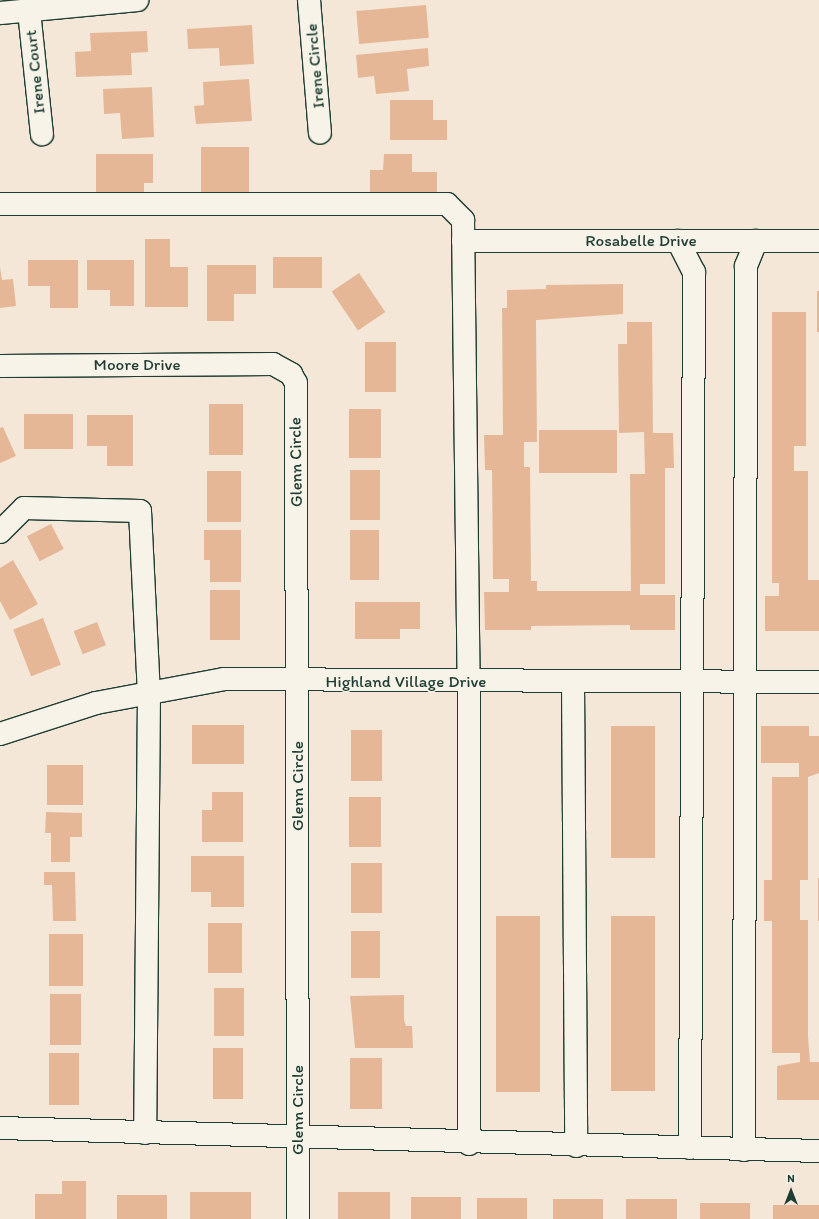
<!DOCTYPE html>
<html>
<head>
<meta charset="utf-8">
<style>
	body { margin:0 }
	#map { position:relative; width:819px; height:1219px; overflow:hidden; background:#f4e7d8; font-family:Itim,sans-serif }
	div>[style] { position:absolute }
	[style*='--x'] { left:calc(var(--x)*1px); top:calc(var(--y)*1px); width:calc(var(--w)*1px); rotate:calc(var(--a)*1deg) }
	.building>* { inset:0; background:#e6b797; transform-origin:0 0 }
	.roads { filter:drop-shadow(1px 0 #1f3d34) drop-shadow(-1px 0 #1f3d34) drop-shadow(0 1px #1f3d34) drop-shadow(0 -1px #1f3d34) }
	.minor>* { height:22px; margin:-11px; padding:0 11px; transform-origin:11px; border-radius:11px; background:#f7f3e8 }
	span { translate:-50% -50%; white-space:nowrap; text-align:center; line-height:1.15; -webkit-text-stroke:3px #f7f3e8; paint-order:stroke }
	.street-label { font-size:17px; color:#1f3d34 }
	.north { position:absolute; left:771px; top:1171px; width:40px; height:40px; -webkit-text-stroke:3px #f7f3e8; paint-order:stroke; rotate:0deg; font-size:11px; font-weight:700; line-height:16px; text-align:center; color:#1f3d34 }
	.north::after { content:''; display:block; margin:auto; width:14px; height:18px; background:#1f3d34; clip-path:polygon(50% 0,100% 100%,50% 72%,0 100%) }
</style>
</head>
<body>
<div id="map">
	<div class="building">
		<div style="left:426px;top:5px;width:33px;height:70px;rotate:85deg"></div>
		<div style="clip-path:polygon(252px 25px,254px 64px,220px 66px,219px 48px,188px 49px,187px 29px)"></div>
		<div style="clip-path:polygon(147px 31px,148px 52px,131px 53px,132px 75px,76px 77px,75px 52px,91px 51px,90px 33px)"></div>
		<div style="clip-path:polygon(428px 48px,429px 66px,407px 69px,409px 91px,376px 94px,374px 76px,358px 78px,356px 55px)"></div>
		<div style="clip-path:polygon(249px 79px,252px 121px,196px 124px,194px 106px,204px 105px,203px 82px)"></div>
		<div style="clip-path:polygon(152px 87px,154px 137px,122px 139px,120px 113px,104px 114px,103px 89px)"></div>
		<div style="clip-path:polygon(390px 100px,433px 100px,433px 120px,447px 120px,447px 140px,390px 140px)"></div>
		<div style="left:201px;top:147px;width:48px;height:50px"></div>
		<div style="clip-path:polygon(96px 154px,153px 154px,153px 183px,144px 183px,144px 196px,96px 196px)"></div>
		<div style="clip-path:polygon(384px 154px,412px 154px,412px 172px,437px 172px,437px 196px,370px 195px,370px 170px,383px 170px)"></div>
		<div style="clip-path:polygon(145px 239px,170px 239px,170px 267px,188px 267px,188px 307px,145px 307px)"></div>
		<div style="left:273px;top:257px;width:49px;height:31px"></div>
		<div style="clip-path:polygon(28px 260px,78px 260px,78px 308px,50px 308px,50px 286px,28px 286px)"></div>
		<div style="clip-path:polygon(87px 260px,134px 260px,134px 306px,110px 306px,110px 290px,87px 290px)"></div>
		<div style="clip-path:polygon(207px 265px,256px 265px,256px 294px,234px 294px,234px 321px,207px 321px)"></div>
		<div style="clip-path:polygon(0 267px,2px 280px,13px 279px,16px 306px,0 308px)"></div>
		<div style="left:359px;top:273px;width:47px;height:33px;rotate:56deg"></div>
		<div style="clip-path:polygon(623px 284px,623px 314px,536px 320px,537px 442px,524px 442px,524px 467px,530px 467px,531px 581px,537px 581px,537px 591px,631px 591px,630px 474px,645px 474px,644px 432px,619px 433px,618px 344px,627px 344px,627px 322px,652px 322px,653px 433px,673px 433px,674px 468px,665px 468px,665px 584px,640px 584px,640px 595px,675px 595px,675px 630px,630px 630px,630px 625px,531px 626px,531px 630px,485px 630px,484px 592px,509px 592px,509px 579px,493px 579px,492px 470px,485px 470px,484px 435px,503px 435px,502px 308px,507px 308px,507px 290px,546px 289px,546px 285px)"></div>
		<div style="left:817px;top:291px;width:2px;height:41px"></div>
		<div style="clip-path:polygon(772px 312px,806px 312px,806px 446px,794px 446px,794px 471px,808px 471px,808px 580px,819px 580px,819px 631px,765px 631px,765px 596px,779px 596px,779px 583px,772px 583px)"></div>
		<div style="left:365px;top:342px;width:31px;height:50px"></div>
		<div style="left:209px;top:404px;width:34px;height:51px"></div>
		<div style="left:349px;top:409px;width:32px;height:49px"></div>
		<div style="left:24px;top:414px;width:49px;height:35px"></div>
		<div style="clip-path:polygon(87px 415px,133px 415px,133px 466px,107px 466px,107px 446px,87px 446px)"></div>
		<div style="clip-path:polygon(3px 427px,16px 456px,0 463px,0 428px)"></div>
		<div style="left:539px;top:430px;width:78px;height:43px"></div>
		<div style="left:350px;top:470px;width:30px;height:50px"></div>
		<div style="left:207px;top:471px;width:34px;height:51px"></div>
		<div style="left:51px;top:524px;width:28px;height:27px;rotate:63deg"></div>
		<div style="clip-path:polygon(204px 530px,241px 530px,241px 582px,210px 582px,210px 560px,204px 560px)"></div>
		<div style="left:350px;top:530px;width:29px;height:50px"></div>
		<div style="clip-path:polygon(13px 560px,38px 604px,10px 620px,0 601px,0 568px)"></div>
		<div style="left:210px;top:590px;width:30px;height:50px"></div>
		<div style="clip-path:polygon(355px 602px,420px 602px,420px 629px,400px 629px,400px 639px,355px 639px)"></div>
		<div style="left:43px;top:618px;width:50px;height:32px;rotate:69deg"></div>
		<div style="left:97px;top:622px;width:25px;height:25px;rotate:69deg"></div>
		<div style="left:192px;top:725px;width:52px;height:39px"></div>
		<div style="left:611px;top:726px;width:44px;height:132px"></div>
		<div style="clip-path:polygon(761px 726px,809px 726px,809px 736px,819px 736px,819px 773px,808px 777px,808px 880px,800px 880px,800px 920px,808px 920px,808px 1037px,810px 1062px,819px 1062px,819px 1100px,777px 1100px,777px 1066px,800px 1062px,800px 1053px,772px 1053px,772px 921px,764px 921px,764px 880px,772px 880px,772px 777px,799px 777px,799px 763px,761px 763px)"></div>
		<div style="left:351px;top:730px;width:31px;height:51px"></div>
		<div style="left:47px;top:765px;width:36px;height:40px"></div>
		<div style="clip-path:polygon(212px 792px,243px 792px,243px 842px,202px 842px,202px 810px,212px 810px)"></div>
		<div style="left:349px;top:797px;width:32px;height:50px"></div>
		<div style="clip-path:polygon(46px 812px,82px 813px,82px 837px,70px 837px,70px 862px,51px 862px,51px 833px,45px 833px)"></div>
		<div style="clip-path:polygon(191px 856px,244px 856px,244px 907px,211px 907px,211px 892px,191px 892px)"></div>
		<div style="left:351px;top:863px;width:31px;height:50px"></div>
		<div style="clip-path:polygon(44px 872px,75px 872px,76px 921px,53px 921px,52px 885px,44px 885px)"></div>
		<div style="left:818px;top:878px;width:1px;height:43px"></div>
		<div style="left:496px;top:916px;width:44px;height:176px"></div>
		<div style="left:611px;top:916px;width:44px;height:175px"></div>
		<div style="left:208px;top:923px;width:34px;height:50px"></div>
		<div style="left:351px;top:931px;width:29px;height:47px"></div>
		<div style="left:49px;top:934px;width:34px;height:52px"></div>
		<div style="left:214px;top:988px;width:30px;height:48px"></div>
		<div style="left:50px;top:994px;width:31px;height:51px"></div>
		<div style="clip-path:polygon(404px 995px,404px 1020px,406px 1026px,412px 1026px,413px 1048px,355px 1048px,350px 996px)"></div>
		<div style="left:213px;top:1048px;width:30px;height:51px"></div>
		<div style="left:49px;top:1053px;width:30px;height:52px"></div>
		<div style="left:350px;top:1058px;width:32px;height:51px"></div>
		<div style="clip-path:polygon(62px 1181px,86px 1181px,86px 1219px,35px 1219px,35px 1194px,62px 1194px)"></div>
		<div style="left:190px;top:1192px;width:61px;height:27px"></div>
		<div style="left:338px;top:1192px;width:52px;height:27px"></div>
		<div style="left:117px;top:1195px;width:50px;height:24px"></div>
		<div style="left:411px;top:1197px;width:50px;height:22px"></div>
		<div style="left:477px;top:1198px;width:50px;height:21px"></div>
		<div style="left:553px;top:1199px;width:50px;height:20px"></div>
		<div style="left:626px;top:1199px;width:51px;height:20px"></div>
		<div style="left:700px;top:1203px;width:50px;height:16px"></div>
		<div style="left:773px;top:1205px;width:46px;height:14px"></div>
	</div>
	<div class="roads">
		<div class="minor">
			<div style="--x:309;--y:0;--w:133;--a:85.3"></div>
			<div style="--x:29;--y:11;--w:124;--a:84"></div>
			<div style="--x:0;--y:13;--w:138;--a:-5.4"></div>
			<div style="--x:0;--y:204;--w:447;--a:0"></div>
			<div style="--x:447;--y:204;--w:23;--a:45"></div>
			<div style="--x:463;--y:220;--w:462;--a:89.3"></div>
			<div style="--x:469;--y:682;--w:462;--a:90"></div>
			<div style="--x:463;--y:241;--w:356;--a:0"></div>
			<div style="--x:678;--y:241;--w:35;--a:63"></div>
			<div style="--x:694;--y:272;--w:876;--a:90.26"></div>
			<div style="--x:0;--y:366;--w:273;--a:-0.4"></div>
			<div style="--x:273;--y:364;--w:21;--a:29"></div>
			<div style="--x:291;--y:374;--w:10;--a:61"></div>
			<div style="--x:296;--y:383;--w:836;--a:89.86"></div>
			<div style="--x:0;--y:532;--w:34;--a:-45"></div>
			<div style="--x:24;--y:508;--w:116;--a:1.5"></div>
			<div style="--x:140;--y:511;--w:182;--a:87.2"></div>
			<div style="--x:149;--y:693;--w:440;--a:90.5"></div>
			<div style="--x:573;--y:682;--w:464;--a:89.6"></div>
			<div style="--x:0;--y:734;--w:101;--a:-17.9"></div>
			<div style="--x:96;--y:703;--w:130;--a:-10.6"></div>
			<div style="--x:224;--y:679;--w:595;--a:0.29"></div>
			<div style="--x:0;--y:1128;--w:819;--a:1.61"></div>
			<div style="--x:744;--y:1150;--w:884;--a:-89.87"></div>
			<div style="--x:746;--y:266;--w:27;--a:-68"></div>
		</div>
	</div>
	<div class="street-label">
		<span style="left:315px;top:66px;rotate:-95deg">Irene Circle</span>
		<span style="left:35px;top:72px;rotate:-96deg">Irene Court</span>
		<span style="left:641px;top:241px">Rosabelle Drive</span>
		<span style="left:137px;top:365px">Moore Drive</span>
		<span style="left:296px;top:462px;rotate:-91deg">Glenn Circle</span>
		<span style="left:406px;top:682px">Highland Village Drive</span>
		<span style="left:298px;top:786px;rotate:-90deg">Glenn Circle</span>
		<span style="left:298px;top:1110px;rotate:-90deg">Glenn Circle</span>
	</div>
	<div class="north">N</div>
</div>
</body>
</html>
